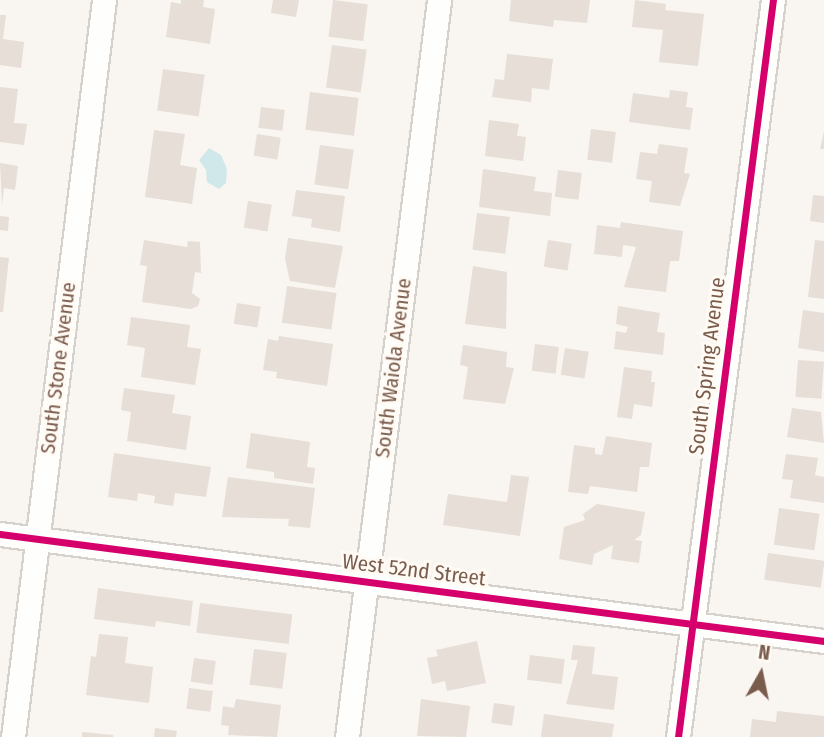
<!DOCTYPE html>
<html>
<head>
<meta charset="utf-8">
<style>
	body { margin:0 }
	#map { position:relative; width:824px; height:737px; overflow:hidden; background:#f9f5f0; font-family:"Fira Sans Condensed",sans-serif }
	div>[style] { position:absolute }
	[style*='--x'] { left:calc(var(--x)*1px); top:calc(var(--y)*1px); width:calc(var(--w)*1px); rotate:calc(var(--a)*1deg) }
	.water>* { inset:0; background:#d0e8ea }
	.building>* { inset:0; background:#e6ded7; transform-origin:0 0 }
	.roads { filter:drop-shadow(2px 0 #d7d1cb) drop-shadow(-2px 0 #d7d1cb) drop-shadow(0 2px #d7d1cb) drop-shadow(0 -2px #d7d1cb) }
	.street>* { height:23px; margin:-11.5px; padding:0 11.5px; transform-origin:11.5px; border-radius:11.5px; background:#fefefd }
	.cycleway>* { height:7px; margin:-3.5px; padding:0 3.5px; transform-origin:3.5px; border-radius:3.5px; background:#d6006c }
	span { translate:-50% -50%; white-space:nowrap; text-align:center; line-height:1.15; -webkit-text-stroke:6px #fffaf3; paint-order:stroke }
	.street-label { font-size:21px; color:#7a5c4d }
	.north { position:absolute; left:726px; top:639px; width:70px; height:70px; -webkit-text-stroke:5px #fffaf3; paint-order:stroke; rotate:9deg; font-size:19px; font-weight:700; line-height:28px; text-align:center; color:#7a5c4d }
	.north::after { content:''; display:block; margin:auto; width:24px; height:32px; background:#7a5c4d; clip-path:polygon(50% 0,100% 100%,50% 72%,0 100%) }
</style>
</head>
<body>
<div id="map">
	<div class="water">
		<div style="clip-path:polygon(209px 148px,221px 155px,227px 169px,226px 183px,219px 189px,207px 182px,206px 170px,199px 160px)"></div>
	</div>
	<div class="building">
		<div style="clip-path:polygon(181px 0,204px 0,203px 7px,215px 9px,210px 44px,166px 37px,171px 2px,181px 4px)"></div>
		<div style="clip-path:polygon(273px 0,299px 0,296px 17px,271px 13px)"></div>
		<div style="left:333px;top:0;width:35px;height:37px;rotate:7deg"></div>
		<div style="clip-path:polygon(511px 0,590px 0,587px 23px,554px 20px,553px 27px,509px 21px)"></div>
		<div style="clip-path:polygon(635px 0,666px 4px,665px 10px,704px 14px,698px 66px,659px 62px,663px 30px,632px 27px)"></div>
		<div style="clip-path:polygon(0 15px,6px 15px,3px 39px,24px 42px,21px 68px,0 65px)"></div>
		<div style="left:332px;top:45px;width:35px;height:43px;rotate:8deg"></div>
		<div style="clip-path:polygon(507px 54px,553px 59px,549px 90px,532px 88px,531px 102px,492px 97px,495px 79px,504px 80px)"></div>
		<div style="left:163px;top:69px;width:42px;height:42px;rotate:8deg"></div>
		<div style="clip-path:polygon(0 87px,18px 89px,14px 123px,27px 124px,24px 145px,0 142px)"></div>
		<div style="clip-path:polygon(670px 90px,688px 92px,686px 107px,693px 108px,690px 130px,629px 122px,633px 93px,669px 98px)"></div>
		<div style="left:310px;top:92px;width:49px;height:38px;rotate:7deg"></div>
		<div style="left:261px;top:107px;width:24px;height:21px;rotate:7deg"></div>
		<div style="clip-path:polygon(489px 120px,519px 124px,517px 136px,526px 137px,523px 161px,485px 156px)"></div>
		<div style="left:591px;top:129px;width:25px;height:31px;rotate:7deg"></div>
		<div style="clip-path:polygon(154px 130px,185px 134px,180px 165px,197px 168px,192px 204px,145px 197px)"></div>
		<div style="clip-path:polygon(824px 131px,824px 149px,820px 149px)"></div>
		<div style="left:257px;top:134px;width:24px;height:22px;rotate:9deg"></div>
		<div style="clip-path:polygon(659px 144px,688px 148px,684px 173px,690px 174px,680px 206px,649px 202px,652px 181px,636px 179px,640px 152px,657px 154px)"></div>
		<div style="left:320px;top:145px;width:34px;height:40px;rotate:8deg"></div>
		<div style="clip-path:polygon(0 163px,18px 166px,15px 190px,4px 188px,2px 205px)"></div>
		<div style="clip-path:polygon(483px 169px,536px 177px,534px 191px,552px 193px,550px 216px,479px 207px)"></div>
		<div style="left:558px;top:170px;width:24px;height:27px;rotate:7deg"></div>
		<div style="clip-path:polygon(296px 190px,345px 196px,340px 232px,311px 227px,312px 219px,292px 216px)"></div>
		<div style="clip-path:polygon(813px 195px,824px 196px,824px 223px,810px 221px)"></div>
		<div style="left:248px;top:201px;width:24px;height:27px;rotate:9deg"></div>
		<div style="left:477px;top:213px;width:33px;height:37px;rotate:7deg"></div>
		<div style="clip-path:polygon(0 216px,9px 217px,8px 231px,0 230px)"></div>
		<div style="clip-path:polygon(621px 222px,683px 231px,679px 261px,670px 261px,666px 292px,624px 287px,636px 247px,623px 245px,622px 257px,594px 254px,597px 225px,620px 228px)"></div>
		<div style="clip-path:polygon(288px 238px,343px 246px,335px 288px,290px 281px,285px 259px)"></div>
		<div style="clip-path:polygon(144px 240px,187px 247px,188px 241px,200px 242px,201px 273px,195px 272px,192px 293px,200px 299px,198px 306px,191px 309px,142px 302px,147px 266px,140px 265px)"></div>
		<div style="left:548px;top:240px;width:24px;height:27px;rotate:9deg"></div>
		<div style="clip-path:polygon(815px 240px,824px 241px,824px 299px,808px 297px)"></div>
		<div style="clip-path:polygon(0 257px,9px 258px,3px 312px,0 312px)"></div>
		<div style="clip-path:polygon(473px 266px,507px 272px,506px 329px,465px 324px)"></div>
		<div style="left:287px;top:286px;width:50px;height:37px;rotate:8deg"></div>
		<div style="left:237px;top:303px;width:24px;height:21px;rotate:9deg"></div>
		<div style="clip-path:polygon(618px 306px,660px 313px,657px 332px,665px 333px,663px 355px,614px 349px,616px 331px,626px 333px,628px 327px,616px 324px)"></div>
		<div style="clip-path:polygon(803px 310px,824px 313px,824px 352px,798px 348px)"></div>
		<div style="clip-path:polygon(131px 317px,190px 325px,187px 347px,201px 349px,195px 385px,141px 377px,145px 348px,127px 345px)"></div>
		<div style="clip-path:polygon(279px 336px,333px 344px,327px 386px,276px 378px,277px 372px,263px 370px,268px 339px,278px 341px)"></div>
		<div style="left:535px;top:344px;width:24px;height:27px;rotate:7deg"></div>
		<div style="clip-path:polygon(463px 345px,507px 352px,506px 367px,514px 368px,505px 404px,463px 399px,468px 367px,460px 365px)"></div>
		<div style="left:565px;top:348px;width:24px;height:27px;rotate:9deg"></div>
		<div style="left:798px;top:360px;width:26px;height:37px;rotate:4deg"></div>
		<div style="clip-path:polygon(624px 367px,652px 371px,651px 382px,655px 382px,652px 407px,634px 404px,632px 419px,617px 417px)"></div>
		<div style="clip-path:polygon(124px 388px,175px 395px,172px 413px,191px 416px,186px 450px,127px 441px,131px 412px,121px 410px)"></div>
		<div style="clip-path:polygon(792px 408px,821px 412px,824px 443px,787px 437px)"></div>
		<div style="clip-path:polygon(251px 433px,310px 442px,307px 467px,315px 468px,313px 484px,274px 478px,274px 472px,246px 468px)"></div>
		<div style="clip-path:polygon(606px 436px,652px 443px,649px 467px,640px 467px,637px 492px,590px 486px,588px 494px,568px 492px,574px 445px,595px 448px,595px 454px,602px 455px)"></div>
		<div style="clip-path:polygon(114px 453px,211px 467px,206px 497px,175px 493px,173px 506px,154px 503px,155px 496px,138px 493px,137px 501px,108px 497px)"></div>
		<div style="clip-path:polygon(786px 454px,818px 458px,815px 475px,824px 477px,824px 503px,790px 498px,793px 480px,782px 479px)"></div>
		<div style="clip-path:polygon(511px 475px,529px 477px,520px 536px,443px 525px,448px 494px,507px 502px)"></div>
		<div style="clip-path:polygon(228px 477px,315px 488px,310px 528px,288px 526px,289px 519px,222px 517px)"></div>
		<div style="clip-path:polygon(597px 504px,645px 512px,641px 535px,634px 540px,642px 541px,639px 563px,611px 559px,613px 545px,594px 554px,592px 565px,559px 559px,564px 527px,585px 520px,583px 514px)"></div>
		<div style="left:779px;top:508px;width:41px;height:37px;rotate:8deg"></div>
		<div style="left:768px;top:553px;width:57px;height:27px;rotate:8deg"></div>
		<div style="clip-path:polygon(98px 588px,193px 601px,190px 626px,156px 621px,155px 627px,94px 619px)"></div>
		<div style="left:200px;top:603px;width:93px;height:30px;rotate:7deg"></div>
		<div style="clip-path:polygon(99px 634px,128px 637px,125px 663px,153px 667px,149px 703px,86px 695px,91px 656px,96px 657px)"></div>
		<div style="clip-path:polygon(477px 641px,486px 683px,447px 691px,445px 681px,432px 684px,427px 658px,438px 656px,436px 650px)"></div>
		<div style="clip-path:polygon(573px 645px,595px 647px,592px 674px,618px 677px,614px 710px,566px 704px,578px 660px,571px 660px)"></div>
		<div style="left:254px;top:649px;width:33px;height:36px;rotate:7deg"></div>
		<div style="left:530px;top:655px;width:35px;height:25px;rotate:7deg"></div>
		<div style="left:194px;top:658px;width:22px;height:24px;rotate:8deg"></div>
		<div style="left:189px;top:688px;width:24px;height:21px;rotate:7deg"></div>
		<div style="clip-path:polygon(236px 699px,281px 705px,277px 737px,228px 735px,229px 726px,221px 725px,223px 706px,234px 708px)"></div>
		<div style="clip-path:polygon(421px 699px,470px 706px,466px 737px,417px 736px)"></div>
		<div style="left:494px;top:703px;width:21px;height:20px;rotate:8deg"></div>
		<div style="clip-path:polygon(777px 711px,824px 716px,824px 737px,750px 737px,752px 719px,776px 722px)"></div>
		<div style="clip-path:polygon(544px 714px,614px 724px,612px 737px,541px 737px)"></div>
		<div style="clip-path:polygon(155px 728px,177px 731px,176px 737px,154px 737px)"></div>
		<div style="clip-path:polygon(82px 732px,113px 735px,113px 737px,82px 737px)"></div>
	</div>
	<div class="roads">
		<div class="street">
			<div style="--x:0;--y:534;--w:831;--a:7.4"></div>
			<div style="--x:13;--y:737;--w:743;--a:-82.96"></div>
			<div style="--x:347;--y:737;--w:743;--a:-82.88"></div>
			<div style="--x:678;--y:737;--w:743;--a:-82.66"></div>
		</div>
	</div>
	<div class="cycleway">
		<div style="--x:0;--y:534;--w:831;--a:7.4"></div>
		<div style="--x:678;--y:737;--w:743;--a:-82.66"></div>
	</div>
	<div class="street-label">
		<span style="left:707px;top:366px;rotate:-83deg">South Spring Avenue</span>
		<span style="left:58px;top:368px;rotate:-83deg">South Stone Avenue</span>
		<span style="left:393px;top:368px;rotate:-83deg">South Waiola Avenue</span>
		<span style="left:414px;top:570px;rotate:7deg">West 52nd Street</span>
	</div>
	<div class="north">N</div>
</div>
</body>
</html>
